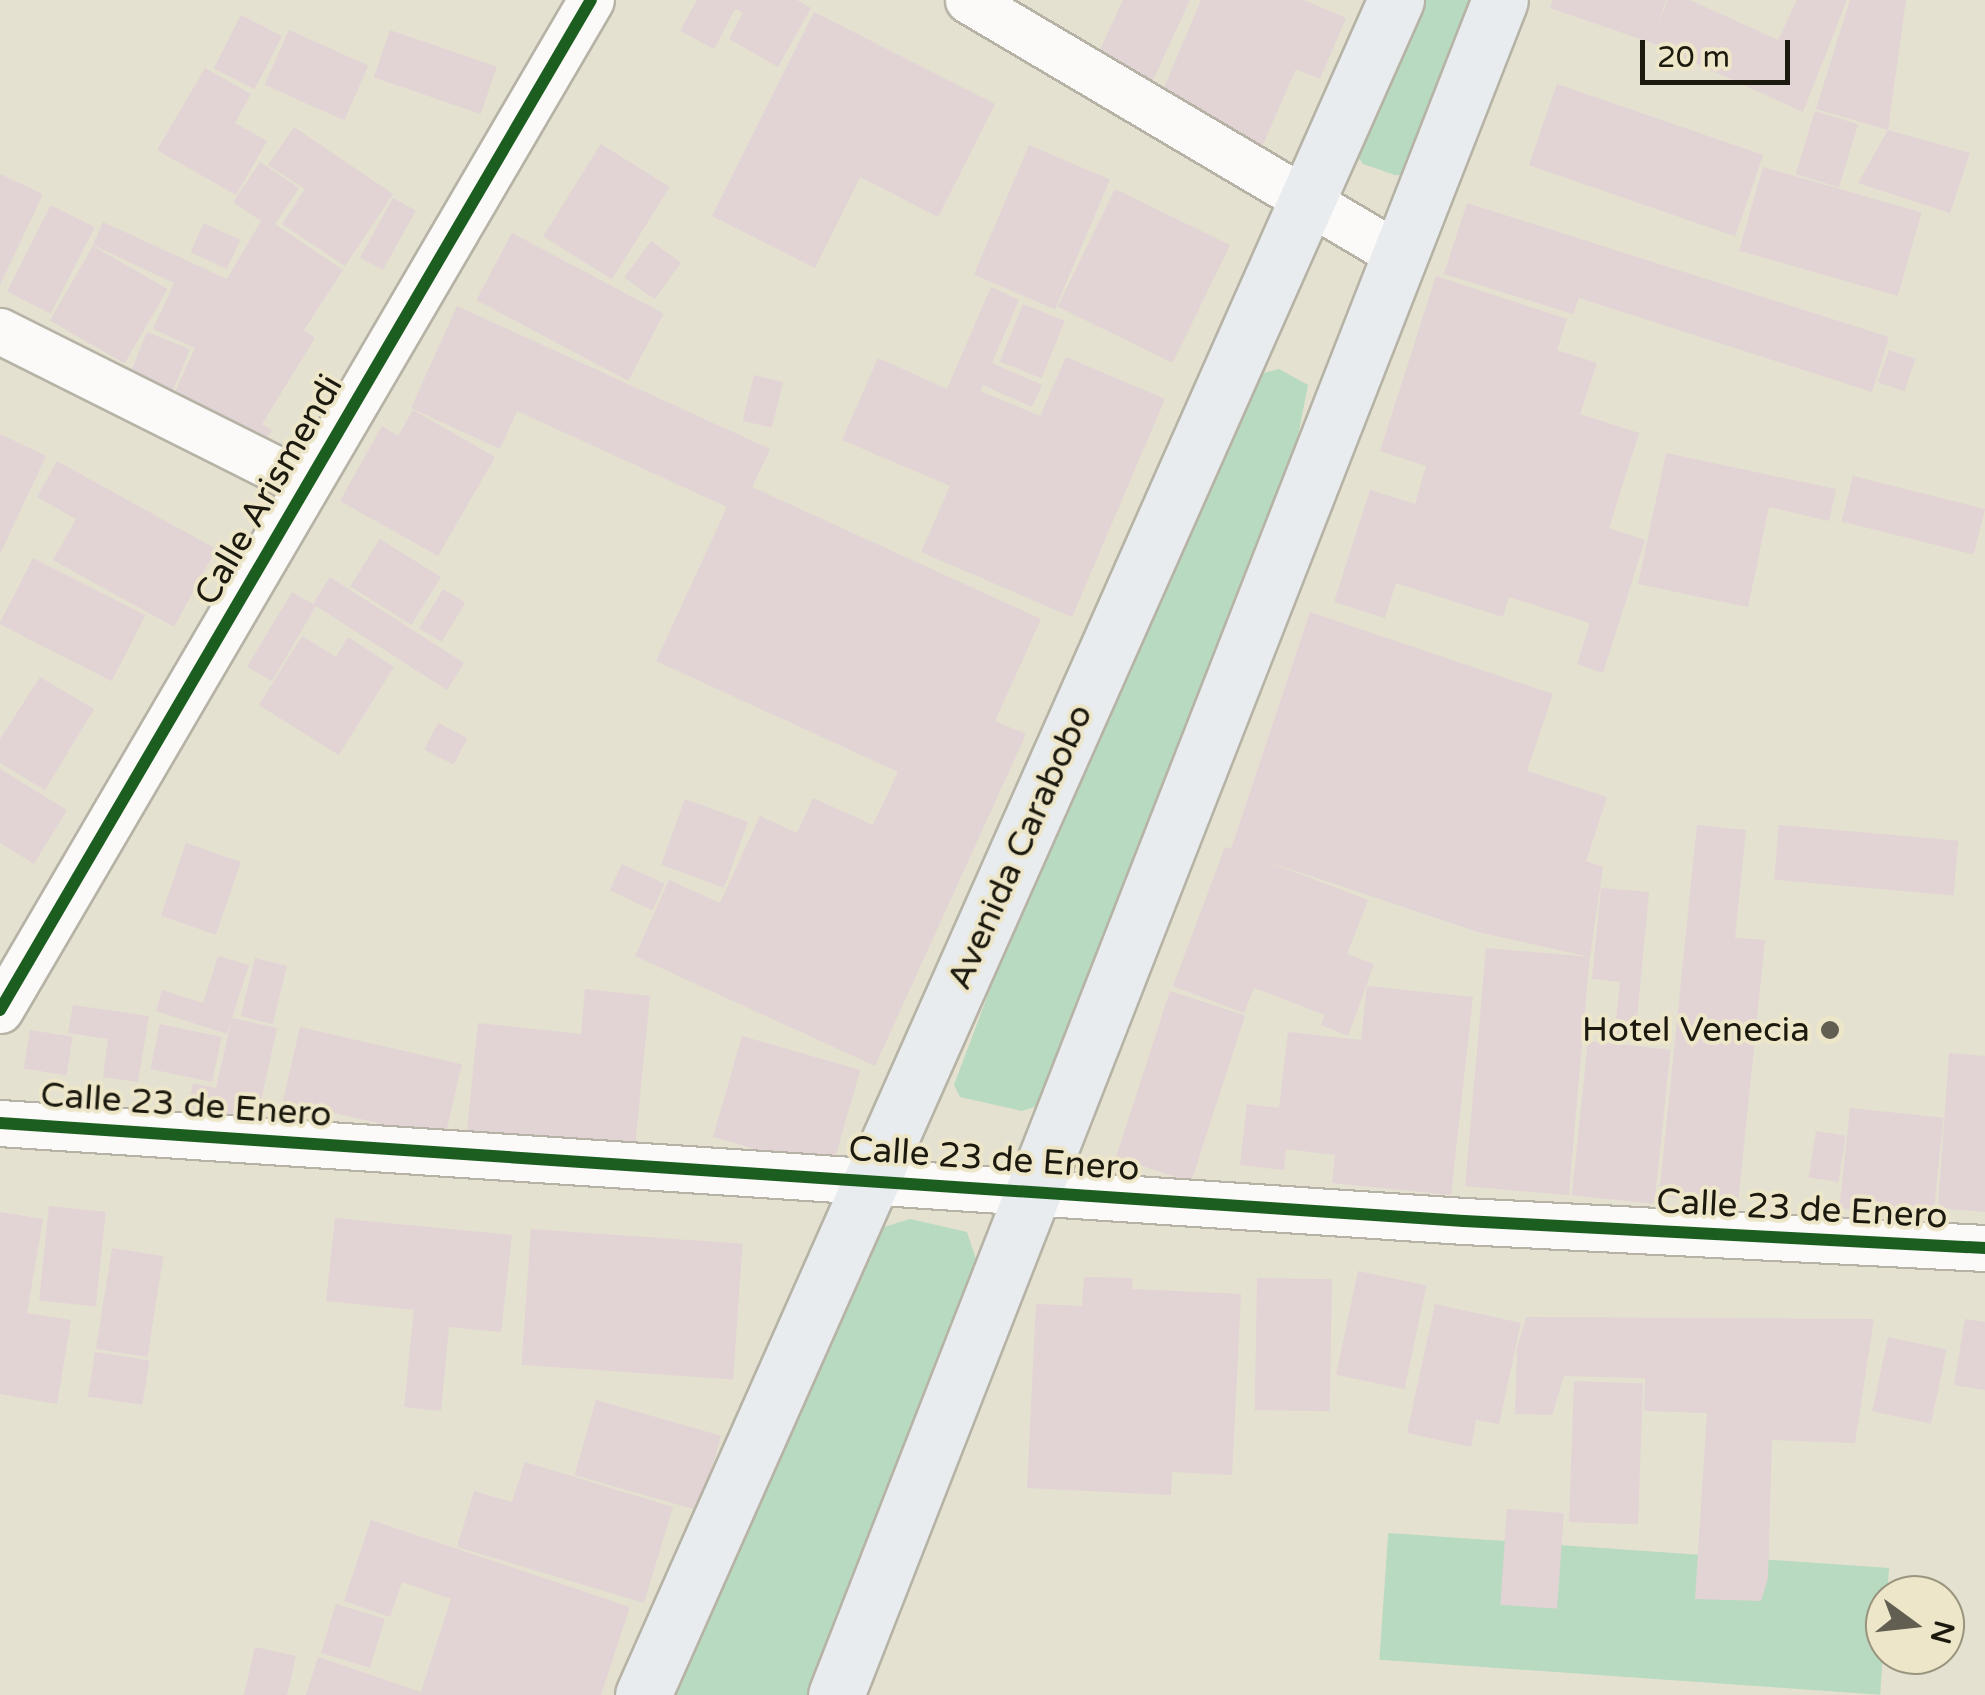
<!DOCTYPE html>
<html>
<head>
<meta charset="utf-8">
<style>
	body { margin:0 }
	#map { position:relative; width:1985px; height:1695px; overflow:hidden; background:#e5e1d1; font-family:"Varela Round",sans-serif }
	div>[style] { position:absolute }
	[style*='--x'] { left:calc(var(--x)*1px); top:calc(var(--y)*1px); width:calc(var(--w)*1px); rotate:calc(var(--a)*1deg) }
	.green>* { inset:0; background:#b7dac0; transform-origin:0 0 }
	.building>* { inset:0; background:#e2d3d4; transform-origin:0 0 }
	.roads { filter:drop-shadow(2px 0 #b6b3a6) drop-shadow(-2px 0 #b6b3a6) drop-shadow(0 2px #b6b3a6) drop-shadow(0 -2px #b6b3a6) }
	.minor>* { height:45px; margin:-22.5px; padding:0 22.5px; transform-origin:22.5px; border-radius:22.5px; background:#fbfaf8 }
	.trunk>* { height:55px; margin:-27.5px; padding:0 27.5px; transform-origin:27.5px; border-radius:27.5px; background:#e8ecef }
	.cycleway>* { height:12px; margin:-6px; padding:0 6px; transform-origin:6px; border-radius:6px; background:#1b5e20 }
	.dots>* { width:28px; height:28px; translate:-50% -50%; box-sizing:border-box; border:5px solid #ede6c9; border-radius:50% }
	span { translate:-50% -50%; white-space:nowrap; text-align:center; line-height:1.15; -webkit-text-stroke:8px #ede6c9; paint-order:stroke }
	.street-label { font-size:35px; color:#1c190e }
	.poi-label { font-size:35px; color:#1c190e }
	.right { translate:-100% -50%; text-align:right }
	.north { position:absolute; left:1865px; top:1575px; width:100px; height:100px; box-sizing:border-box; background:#ede6c9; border:2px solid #99947e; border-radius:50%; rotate:105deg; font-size:28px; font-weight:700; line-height:40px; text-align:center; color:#1c190e }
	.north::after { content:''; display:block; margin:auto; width:35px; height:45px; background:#625f52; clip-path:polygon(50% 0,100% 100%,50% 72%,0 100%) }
	.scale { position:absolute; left:1640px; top:40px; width:150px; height:45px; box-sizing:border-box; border:5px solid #1c190e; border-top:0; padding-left:12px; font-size:30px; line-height:35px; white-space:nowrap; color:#1c190e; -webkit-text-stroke:8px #ede6c9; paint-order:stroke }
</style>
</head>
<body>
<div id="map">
	<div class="green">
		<div style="clip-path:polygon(1422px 0,1476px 0,1403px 175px,1395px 175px,1363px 164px,1356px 154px)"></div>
		<div style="clip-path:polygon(1279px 369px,1308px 385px,1295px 451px,1041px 1105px,1022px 1111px,960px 1097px,954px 1085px,1004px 952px,1232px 431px,1260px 374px)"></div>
		<div style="clip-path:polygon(910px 1219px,967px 1232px,978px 1265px,809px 1695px,671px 1695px,865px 1260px,884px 1227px)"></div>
		<div style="left:1889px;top:1568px;width:127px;height:502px;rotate:94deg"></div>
	</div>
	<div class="building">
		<div style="clip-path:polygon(697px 0,797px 0,811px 8px,778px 67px,729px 39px,743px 13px,735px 9px,714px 49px,680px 31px)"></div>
		<div style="clip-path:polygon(1123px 0,1190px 0,1153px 80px,1098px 54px)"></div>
		<div style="clip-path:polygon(1201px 0,1304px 0,1346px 18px,1320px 79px,1296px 69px,1261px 149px,1157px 104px)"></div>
		<div style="clip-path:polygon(1553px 0,1666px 0,1658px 23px,1668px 0,1690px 0,1778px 40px,1797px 0,1847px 0,1803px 112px,1649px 42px,1550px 8px)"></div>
		<div style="clip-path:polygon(1850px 0,1906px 0,1888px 130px,1816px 109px)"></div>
		<div style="clip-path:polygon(814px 12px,995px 104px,938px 217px,860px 177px,815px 268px,712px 216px)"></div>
		<div style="left:241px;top:15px;width:46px;height:60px;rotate:27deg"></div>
		<div style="left:289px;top:30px;width:87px;height:60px;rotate:24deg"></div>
		<div style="left:390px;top:30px;width:113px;height:50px;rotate:19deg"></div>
		<div style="clip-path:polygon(205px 68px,251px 94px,235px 123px,267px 141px,236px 195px,157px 150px)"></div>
		<div style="left:1557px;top:84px;width:218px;height:86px;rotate:19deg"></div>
		<div style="left:1815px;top:111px;width:45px;height:66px;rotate:17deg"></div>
		<div style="clip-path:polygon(294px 127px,393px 194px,345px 266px,282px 224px,305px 189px,268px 165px)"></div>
		<div style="clip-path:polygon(1888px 130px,1970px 153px,1950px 213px,1858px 183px)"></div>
		<div style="left:601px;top:144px;width:81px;height:109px;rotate:32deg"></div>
		<div style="left:1029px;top:145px;width:88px;height:141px;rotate:23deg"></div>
		<div style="clip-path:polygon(260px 162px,299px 188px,275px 224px,343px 270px,304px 330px,315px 338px,262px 424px,272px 430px,258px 454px,170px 403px,195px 348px,153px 329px,174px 283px,93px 245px,103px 222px,227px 279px,261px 221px,233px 202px)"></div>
		<div style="left:1763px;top:167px;width:165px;height:87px;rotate:16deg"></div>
		<div style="clip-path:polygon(0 174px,43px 194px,0 285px)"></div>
		<div style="left:1115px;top:189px;width:128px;height:131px;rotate:26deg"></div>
		<div style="left:393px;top:198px;width:26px;height:68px;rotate:29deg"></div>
		<div style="clip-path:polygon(1467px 203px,1889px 337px,1872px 392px,1579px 298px,1573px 314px,1444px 274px)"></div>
		<div style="left:51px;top:205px;width:49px;height:97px;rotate:27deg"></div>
		<div style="left:204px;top:223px;width:40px;height:32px;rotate:25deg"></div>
		<div style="left:512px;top:233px;width:172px;height:76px;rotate:28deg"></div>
		<div style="left:651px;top:241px;width:37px;height:45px;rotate:36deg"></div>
		<div style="left:93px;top:246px;width:86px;height:86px;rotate:30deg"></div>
		<div style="clip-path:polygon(1436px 276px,1567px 319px,1557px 350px,1597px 363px,1580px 414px,1639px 433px,1609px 528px,1645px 540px,1603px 673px,1577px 664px,1590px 623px,1509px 597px,1503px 617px,1396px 583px,1385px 618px,1334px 602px,1370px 490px,1415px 504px,1426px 466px,1380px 451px)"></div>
		<div style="clip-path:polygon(991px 287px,1019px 300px,992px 363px,1042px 385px,1032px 407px,983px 385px,980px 391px,1040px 416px,1066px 357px,1165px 399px,1072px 617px,921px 552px,950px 486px,842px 440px,878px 358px,947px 389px)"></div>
		<div style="left:1023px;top:304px;width:45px;height:62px;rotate:22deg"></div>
		<div style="clip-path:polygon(457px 306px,770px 449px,752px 487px,1041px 619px,995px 721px,1026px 734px,875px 1066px,635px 956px,669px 880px,720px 903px,760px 816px,797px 833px,813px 798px,873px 825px,898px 772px,656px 661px,727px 507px,517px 411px,500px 449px,411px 408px)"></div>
		<div style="left:147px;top:332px;width:46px;height:51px;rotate:22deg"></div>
		<div style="left:1889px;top:350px;width:28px;height:34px;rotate:19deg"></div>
		<div style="left:754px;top:375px;width:30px;height:47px;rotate:14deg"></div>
		<div style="clip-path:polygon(413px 410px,495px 457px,438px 556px,340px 501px,382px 426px,398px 436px)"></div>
		<div style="clip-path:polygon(0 434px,46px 456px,0 554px)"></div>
		<div style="clip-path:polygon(1666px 453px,1836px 489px,1829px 521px,1769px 507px,1748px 607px,1638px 584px)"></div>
		<div style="clip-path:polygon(57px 461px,216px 549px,174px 627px,53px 560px,76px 519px,37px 497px)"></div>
		<div style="left:1853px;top:476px;width:136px;height:47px;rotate:14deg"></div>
		<div style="left:380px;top:539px;width:72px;height:56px;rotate:32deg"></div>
		<div style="left:33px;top:558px;width:126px;height:74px;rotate:27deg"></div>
		<div style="clip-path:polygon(330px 577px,464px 663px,447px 690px,316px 606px,272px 681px,247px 667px,292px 592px,313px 604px)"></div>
		<div style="left:443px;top:589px;width:26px;height:46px;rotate:31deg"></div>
		<div style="clip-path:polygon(1310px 612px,1553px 694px,1527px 771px,1607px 797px,1586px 861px,1603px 867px,1590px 957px,1478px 932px,1263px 860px,1368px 900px,1347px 954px,1374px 964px,1348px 1036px,1321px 1025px,1325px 1015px,1254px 988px,1244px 1013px,1173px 986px,1225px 847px,1231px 849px)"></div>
		<div style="clip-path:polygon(302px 636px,336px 657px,348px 637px,394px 667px,339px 755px,259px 705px)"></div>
		<div style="clip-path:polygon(40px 677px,94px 709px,45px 790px,0 763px,0 739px)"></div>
		<div style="left:438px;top:723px;width:33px;height:30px;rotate:27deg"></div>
		<div style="clip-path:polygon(0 769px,67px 810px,34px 864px,0 843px)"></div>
		<div style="left:685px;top:799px;width:67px;height:70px;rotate:20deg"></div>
		<div style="clip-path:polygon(1697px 825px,1746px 830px,1735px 938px,1765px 940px,1738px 1204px,1659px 1196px)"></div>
		<div style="left:1779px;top:825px;width:180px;height:55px;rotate:5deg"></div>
		<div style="left:186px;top:843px;width:58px;height:77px;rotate:19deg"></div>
		<div style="left:622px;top:864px;width:47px;height:29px;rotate:25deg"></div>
		<div style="clip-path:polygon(1601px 888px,1649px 892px,1635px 1040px,1614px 1038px,1620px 982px,1592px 979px)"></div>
		<div style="left:1486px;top:948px;width:104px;height:239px;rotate:5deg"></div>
		<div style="clip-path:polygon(218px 956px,249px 965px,232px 1018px,277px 1028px,254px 1133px,185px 1119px,193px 1083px,216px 1088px,231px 1023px,227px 1034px,156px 1011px,162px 990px,203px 1003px)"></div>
		<div style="left:255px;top:958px;width:33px;height:60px;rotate:14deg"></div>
		<div style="clip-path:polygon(1367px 986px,1473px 997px,1451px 1195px,1332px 1183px,1335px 1155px,1286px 1149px,1284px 1170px,1240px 1165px,1247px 1104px,1279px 1108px,1288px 1032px,1361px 1040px)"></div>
		<div style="clip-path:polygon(585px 989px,650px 996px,634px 1156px,465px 1150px,478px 1023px,581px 1034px)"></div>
		<div style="left:1170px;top:991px;width:79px;height:175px;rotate:18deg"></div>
		<div style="clip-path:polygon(73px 1005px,149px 1016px,138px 1082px,103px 1077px,108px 1039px,68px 1033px)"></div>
		<div style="left:160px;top:1024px;width:63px;height:46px;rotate:12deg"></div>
		<div style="left:300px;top:1027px;width:166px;height:76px;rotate:13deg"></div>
		<div style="left:30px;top:1030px;width:43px;height:39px;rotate:9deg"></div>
		<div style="left:742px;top:1036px;width:123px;height:105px;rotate:16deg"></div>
		<div style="left:1588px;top:1041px;width:83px;height:155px;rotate:6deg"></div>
		<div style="clip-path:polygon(1949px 1053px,1985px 1056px,1985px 1212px,1938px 1208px)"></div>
		<div style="left:1850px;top:1108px;width:94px;height:101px;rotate:6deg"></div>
		<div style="left:1816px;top:1131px;width:30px;height:47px;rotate:9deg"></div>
		<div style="left:49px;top:1206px;width:57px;height:95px;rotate:6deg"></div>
		<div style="clip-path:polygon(0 1212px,43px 1219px,27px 1313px,71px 1320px,57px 1404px,0 1394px)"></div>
		<div style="clip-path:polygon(335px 1218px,512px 1235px,501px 1332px,449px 1327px,441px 1411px,404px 1407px,414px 1310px,326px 1301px)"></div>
		<div style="left:531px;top:1229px;width:212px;height:136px;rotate:4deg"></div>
		<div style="left:112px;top:1248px;width:52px;height:102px;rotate:9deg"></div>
		<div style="left:1358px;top:1271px;width:70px;height:106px;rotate:12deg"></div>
		<div style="clip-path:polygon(1084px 1277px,1133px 1278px,1132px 1289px,1241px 1294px,1232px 1475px,1172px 1472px,1171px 1495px,1027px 1488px,1036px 1304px,1082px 1306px)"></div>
		<div style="left:1257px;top:1278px;width:75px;height:132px;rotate:1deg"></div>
		<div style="clip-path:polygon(1435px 1304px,1521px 1323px,1499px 1424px,1476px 1420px,1471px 1447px,1407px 1433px)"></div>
		<div style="clip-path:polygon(1526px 1317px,1874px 1319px,1855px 1443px,1772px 1440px,1768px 1578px,1761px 1601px,1695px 1599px,1707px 1413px,1644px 1411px,1645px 1378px,1564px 1376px,1552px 1415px,1515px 1414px,1517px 1348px)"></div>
		<div style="clip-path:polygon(1965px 1319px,1985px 1322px,1985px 1390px,1954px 1385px)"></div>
		<div style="left:1888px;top:1337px;width:60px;height:76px;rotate:12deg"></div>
		<div style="left:95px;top:1352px;width:55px;height:45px;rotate:9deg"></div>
		<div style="left:1574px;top:1381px;width:69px;height:141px;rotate:2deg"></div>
		<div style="left:596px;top:1400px;width:130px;height:78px;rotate:16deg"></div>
		<div style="clip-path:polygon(525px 1462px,673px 1507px,644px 1603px,457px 1547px,474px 1491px,512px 1502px)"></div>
		<div style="left:1507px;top:1509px;width:57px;height:96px;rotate:4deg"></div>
		<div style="clip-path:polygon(371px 1520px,630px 1607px,601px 1695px,306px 1695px,318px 1657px,421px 1692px,451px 1599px,402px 1582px,390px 1617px,344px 1601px)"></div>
		<div style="left:336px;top:1604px;width:51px;height:51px;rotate:17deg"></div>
		<div style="clip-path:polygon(255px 1647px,296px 1656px,287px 1695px,244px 1695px)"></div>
	</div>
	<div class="roads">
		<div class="minor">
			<div style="--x:968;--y:0;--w:501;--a:30.61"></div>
			<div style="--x:0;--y:331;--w:343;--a:26.6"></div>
			<div style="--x:0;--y:1010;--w:1170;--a:-59.67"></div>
			<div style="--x:0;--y:1123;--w:1467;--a:3.83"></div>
			<div style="--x:1464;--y:1221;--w:522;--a:2.97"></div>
		</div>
		<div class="trunk">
			<div style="--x:643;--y:1695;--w:1855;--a:-66.05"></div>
			<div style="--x:836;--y:1695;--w:1820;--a:-68.61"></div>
		</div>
	</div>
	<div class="cycleway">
		<div style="--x:0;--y:1010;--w:1170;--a:-59.67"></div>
		<div style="--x:0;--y:1123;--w:1467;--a:3.83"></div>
		<div style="--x:1464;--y:1221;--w:522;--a:2.97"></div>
	</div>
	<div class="dots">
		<div style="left:1830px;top:1030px;background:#625f52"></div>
	</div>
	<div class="street-label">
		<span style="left:269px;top:490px;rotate:-60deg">Calle Arismendi</span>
		<span style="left:1020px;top:847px;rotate:-66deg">Avenida Carabobo</span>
		<span style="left:186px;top:1105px;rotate:4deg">Calle 23 de Enero</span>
		<span style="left:994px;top:1159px;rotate:4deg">Calle 23 de Enero</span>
		<span style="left:1802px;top:1209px;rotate:3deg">Calle 23 de Enero</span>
	</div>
	<div class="poi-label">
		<span class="right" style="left:1810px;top:1030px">Hotel Venecia</span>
	</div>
	<div class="north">N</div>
	<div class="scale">20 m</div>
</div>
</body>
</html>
